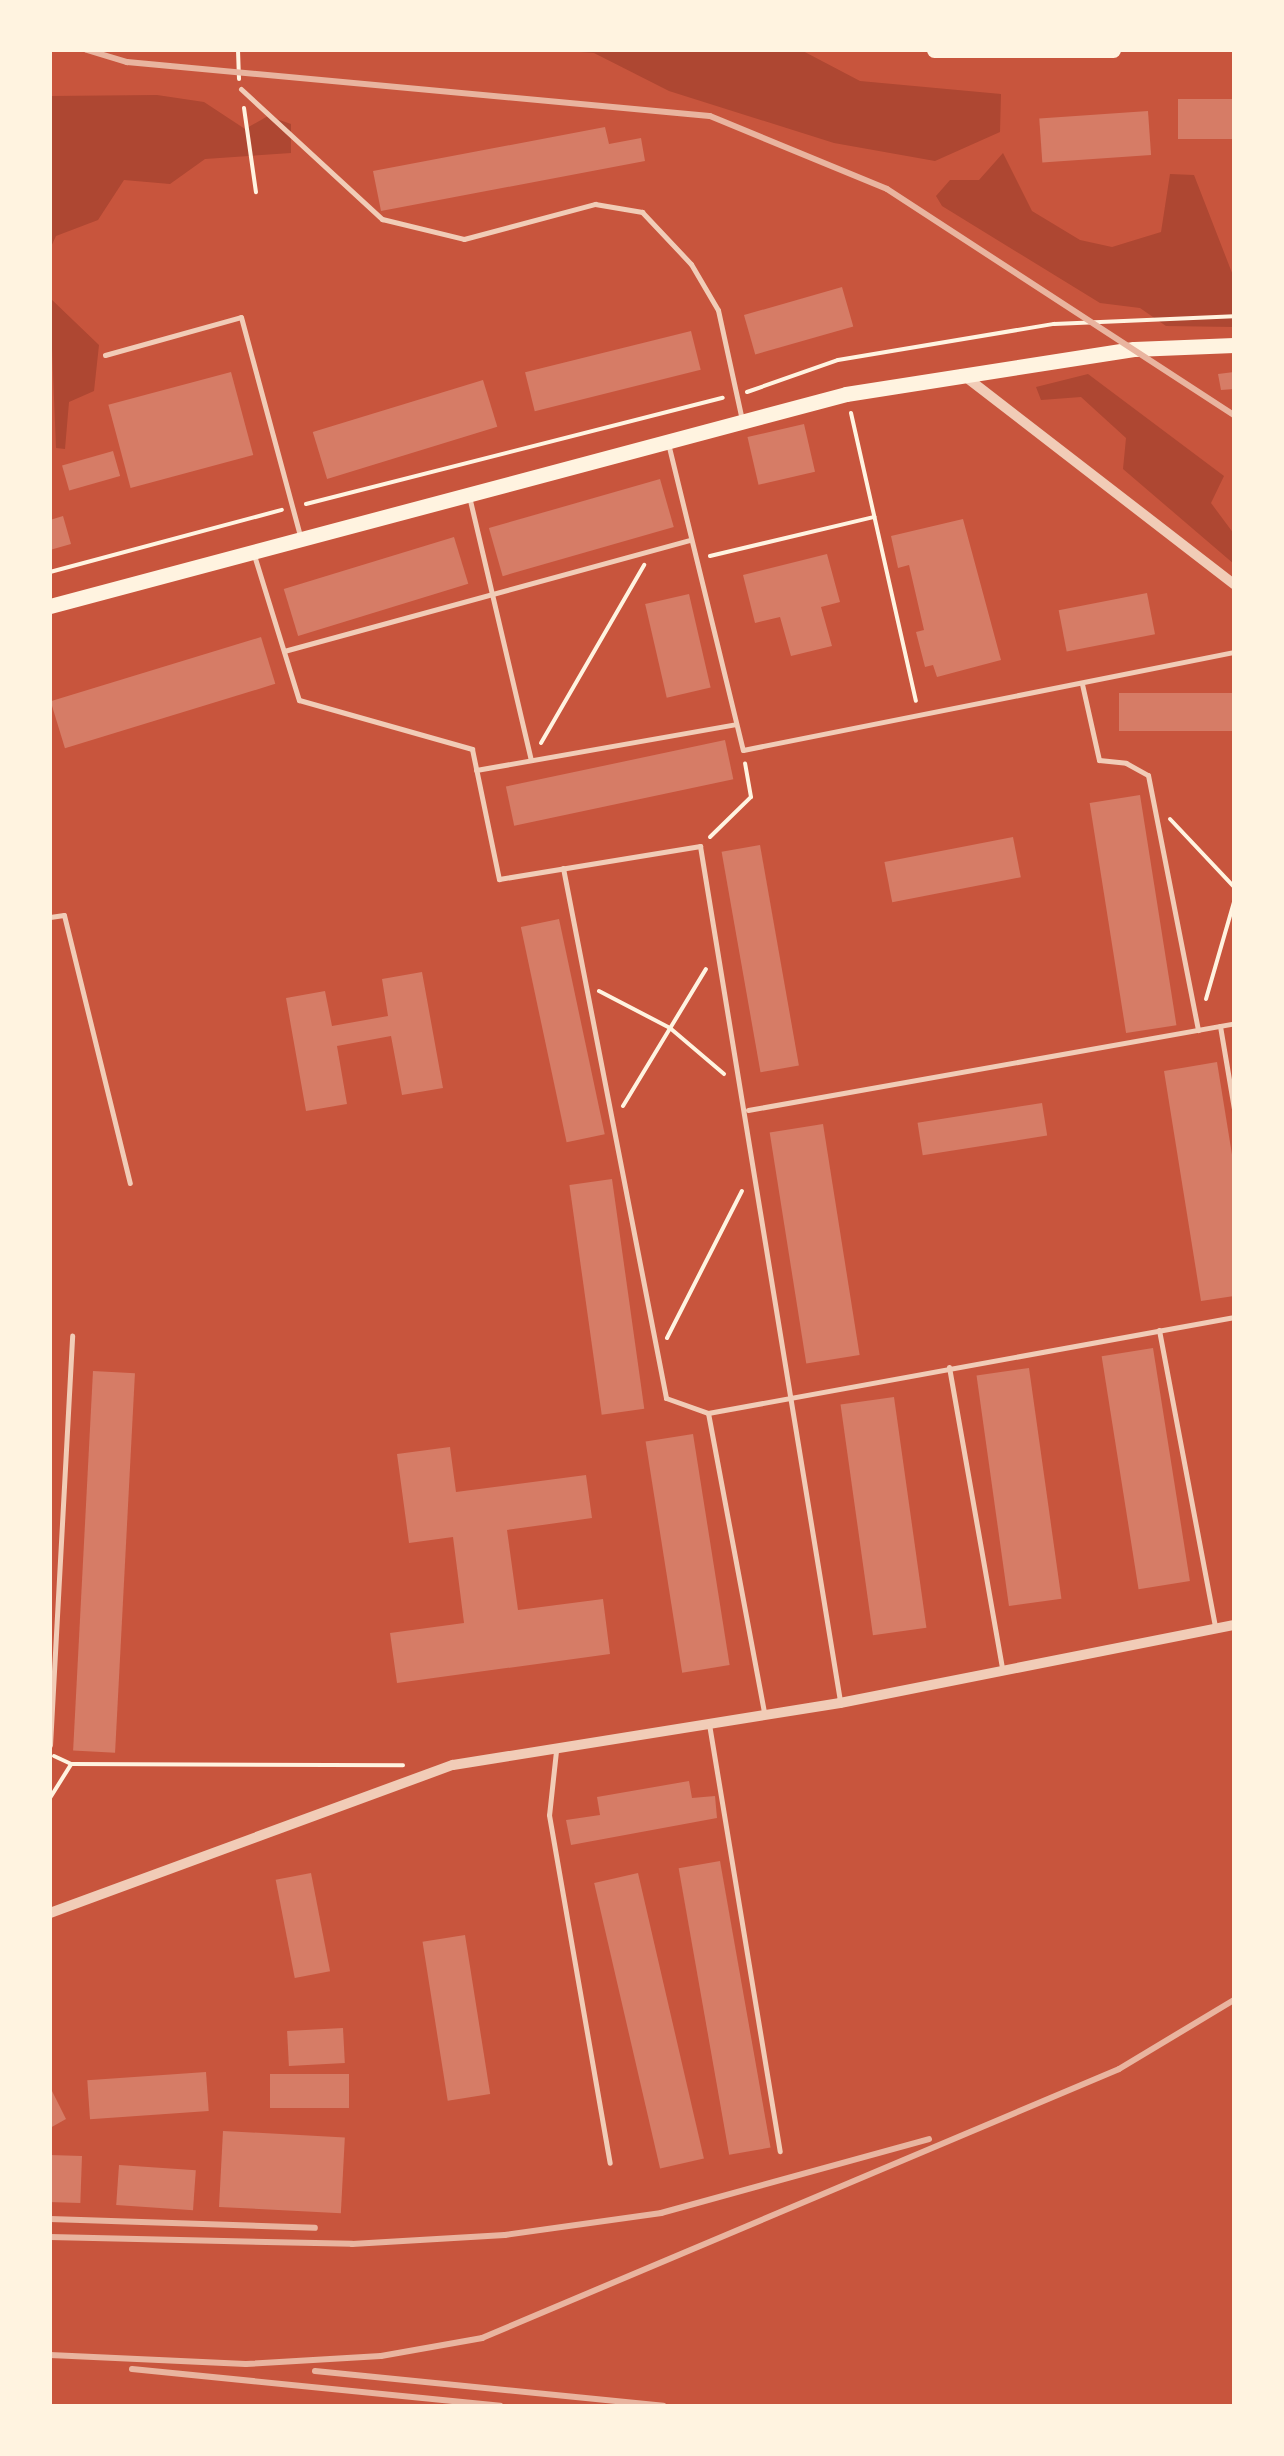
<!DOCTYPE html>
<html>
<head>
<meta charset="utf-8">
<style>
	body { margin:0 }
	#map { position:relative; width:1284px; height:2456px; overflow:hidden; background:#c8553d; font-family:"Source Sans 3",sans-serif }
	div>[style] { position:absolute }
	[style*='--x'] { left:calc(var(--x)*1px); top:calc(var(--y)*1px); width:calc(var(--w)*1px); rotate:calc(var(--a)*1deg) }
	.green>* { inset:0; background:#ae4732 }
	.building>* { inset:0; background:#d67c66; transform-origin:0 0 }
	.path>* { height:4px; margin:-2px; padding:0 2px; transform-origin:2px; border-radius:2px; background:#fff3e0 }
	.service>* { height:5px; margin:-2.5px; padding:0 2.5px; transform-origin:2.5px; border-radius:2.5px; background:#f1ccb7 }
	.minor>* { height:10px; margin:-5px; padding:0 5px; transform-origin:5px; border-radius:5px; background:#f1ccb7 }
	.secondary>* { height:15px; margin:-7.5px; padding:0 7.5px; transform-origin:7.5px; border-radius:7.5px; background:#fff3e0 }
	.rail>* { height:6px; margin:-3px; padding:0 3px; transform-origin:3px; border-radius:3px; background:#e9b49f }
	span { translate:-50% -50%; white-space:nowrap; text-align:center; line-height:1.15; -webkit-text-stroke:8px #fff3e0; paint-order:stroke }
	.frame { position:absolute; inset:0; border:52px solid #fff3e0; pointer-events:none }
</style>
</head>
<body>
<div id="map">
	<div class="green">
		<div style="clip-path:polygon(551px 50px,801px 50px,860px 81px,1001px 94px,1000px 132px,935px 161px,834px 143px,669px 91px,594px 53px)"></div>
		<div style="clip-path:polygon(157px 95px,204px 102px,245px 129px,268px 116px,291px 124px,291px 153px,205px 159px,170px 184px,124px 180px,98px 220px,56px 236px,50px 249px,50px 96px)"></div>
		<div style="clip-path:polygon(1003px 153px,1032px 211px,1080px 240px,1112px 247px,1161px 232px,1170px 174px,1194px 175px,1234px 278px,1234px 327px,1166px 326px,1140px 308px,1100px 303px,942px 206px,936px 196px,950px 180px,979px 180px)"></div>
		<div style="clip-path:polygon(50px 298px,99px 345px,94px 391px,69px 402px,65px 449px,56px 448px)"></div>
		<div style="clip-path:polygon(1088px 374px,1224px 476px,1211px 503px,1234px 534px,1234px 564px,1123px 469px,1126px 438px,1081px 397px,1041px 400px,1036px 387px)"></div>
	</div>
	<div class="building">
		<div style="left:1234px;top:99px;width:40px;height:56px;rotate:90deg"></div>
		<div style="left:1148px;top:111px;width:44px;height:109px;rotate:86deg"></div>
		<div style="clip-path:polygon(605px 127px,609px 144px,641px 138px,645px 161px,381px 211px,373px 171px)"></div>
		<div style="left:842px;top:287px;width:41px;height:102px;rotate:74deg"></div>
		<div style="left:691px;top:331px;width:40px;height:171px;rotate:76deg"></div>
		<div style="left:231px;top:372px;width:86px;height:127px;rotate:75deg"></div>
		<div style="clip-path:polygon(1234px 372px,1234px 389px,1221px 390px,1218px 374px)"></div>
		<div style="left:483px;top:380px;width:49px;height:178px;rotate:73deg"></div>
		<div style="left:804px;top:424px;width:49px;height:58px;rotate:77deg"></div>
		<div style="left:113px;top:451px;width:26px;height:53px;rotate:74deg"></div>
		<div style="left:660px;top:479px;width:50px;height:178px;rotate:74deg"></div>
		<div style="clip-path:polygon(63px 516px,71px 544px,50px 550px,50px 520px)"></div>
		<div style="clip-path:polygon(963px 519px,1001px 660px,937px 677px,933px 665px,925px 667px,916px 632px,924px 630px,909px 565px,898px 568px,891px 536px)"></div>
		<div style="left:454px;top:537px;width:49px;height:178px;rotate:73deg"></div>
		<div style="clip-path:polygon(827px 554px,840px 602px,821px 607px,832px 646px,791px 656px,780px 617px,755px 623px,743px 575px)"></div>
		<div style="left:1147px;top:593px;width:42px;height:90px;rotate:79deg"></div>
		<div style="left:689px;top:594px;width:96px;height:45px;rotate:77deg"></div>
		<div style="left:261px;top:637px;width:49px;height:220px;rotate:73deg"></div>
		<div style="left:1234px;top:693px;width:38px;height:115px;rotate:90deg"></div>
		<div style="left:725px;top:740px;width:40px;height:224px;rotate:78deg"></div>
		<div style="left:1140px;top:795px;width:233px;height:51px;rotate:81deg"></div>
		<div style="left:1013px;top:837px;width:41px;height:131px;rotate:79deg"></div>
		<div style="left:760px;top:845px;width:224px;height:39px;rotate:80deg"></div>
		<div style="left:559px;top:919px;width:220px;height:39px;rotate:78deg"></div>
		<div style="clip-path:polygon(422px 972px,443px 1088px,402px 1095px,391px 1036px,337px 1046px,347px 1104px,306px 1111px,286px 998px,325px 991px,332px 1026px,388px 1016px,382px 979px)"></div>
		<div style="clip-path:polygon(1217px 1062px,1234px 1167px,1234px 1296px,1201px 1301px,1164px 1071px)"></div>
		<div style="left:1042px;top:1103px;width:33px;height:126px;rotate:81deg"></div>
		<div style="left:823px;top:1124px;width:234px;height:54px;rotate:81deg"></div>
		<div style="left:612px;top:1179px;width:232px;height:43px;rotate:82deg"></div>
		<div style="left:1153px;top:1348px;width:236px;height:52px;rotate:81deg"></div>
		<div style="left:1029px;top:1368px;width:233px;height:53px;rotate:82deg"></div>
		<div style="left:93px;top:1371px;width:42px;height:380px;rotate:3deg"></div>
		<div style="left:894px;top:1397px;width:233px;height:54px;rotate:82deg"></div>
		<div style="left:693px;top:1434px;width:234px;height:48px;rotate:81deg"></div>
		<div style="clip-path:polygon(450px 1447px,456px 1492px,586px 1475px,592px 1518px,507px 1530px,518px 1610px,603px 1599px,610px 1654px,397px 1683px,390px 1633px,464px 1623px,453px 1537px,409px 1543px,397px 1454px)"></div>
		<div style="clip-path:polygon(689px 1781px,692px 1798px,715px 1796px,717px 1818px,571px 1845px,566px 1820px,600px 1815px,597px 1797px)"></div>
		<div style="left:720px;top:1861px;width:291px;height:42px;rotate:80deg"></div>
		<div style="left:311px;top:1873px;width:100px;height:36px;rotate:79deg"></div>
		<div style="left:638px;top:1873px;width:293px;height:45px;rotate:77deg"></div>
		<div style="left:465px;top:1935px;width:161px;height:43px;rotate:81deg"></div>
		<div style="left:343px;top:2028px;width:35px;height:56px;rotate:87deg"></div>
		<div style="left:206px;top:2072px;width:39px;height:119px;rotate:86deg"></div>
		<div style="left:270px;top:2074px;width:79px;height:34px"></div>
		<div style="clip-path:polygon(50px 2087px,66px 2119px,50px 2128px)"></div>
		<div style="left:223px;top:2131px;width:122px;height:76px;rotate:3deg"></div>
		<div style="left:50px;top:2155px;width:32px;height:47px;rotate:2deg"></div>
		<div style="left:119px;top:2165px;width:77px;height:40px;rotate:4deg"></div>
	</div>
	<div class="path">
		<div style="--x:238;--y:50;--w:29;--a:88"></div>
		<div style="--x:244;--y:108;--w:85;--a:81.9"></div>
		<div style="--x:747;--y:392;--w:96;--a:-19.4"></div>
		<div style="--x:838;--y:360;--w:219;--a:-9.5"></div>
		<div style="--x:1054;--y:324;--w:180;--a:-2.5"></div>
		<div style="--x:851;--y:413;--w:295;--a:77.3"></div>
		<div style="--x:306;--y:504;--w:430;--a:-14.3"></div>
		<div style="--x:710;--y:556;--w:169;--a:-13.4"></div>
		<div style="--x:50;--y:572;--w:240;--a:-15"></div>
		<div style="--x:541;--y:743;--w:206;--a:-59.9"></div>
		<div style="--x:1170;--y:819;--w:93;--a:46.7"></div>
		<div style="--x:710;--y:837;--w:57;--a:-44.3"></div>
		<div style="--x:751;--y:797;--w:34;--a:-100"></div>
		<div style="--x:599;--y:991;--w:80;--a:27.5"></div>
		<div style="--x:670;--y:1028;--w:71;--a:40.4"></div>
		<div style="--x:1206;--y:999;--w:101;--a:-73.9"></div>
		<div style="--x:623;--y:1106;--w:160;--a:-58.8"></div>
		<div style="--x:667;--y:1338;--w:165;--a:-63"></div>
		<div style="--x:54;--y:1756;--w:19;--a:25"></div>
		<div style="--x:71;--y:1764;--w:332;--a:0.2"></div>
		<div style="--x:50;--y:1798;--w:40;--a:-58"></div>
	</div>
	<div class="service">
		<div style="--x:241;--y:89;--w:192;--a:42.7"></div>
		<div style="--x:382;--y:219;--w:84;--a:13.7"></div>
		<div style="--x:464;--y:239;--w:136;--a:-15"></div>
		<div style="--x:595;--y:204;--w:48;--a:9.7"></div>
		<div style="--x:642;--y:212;--w:71;--a:46.7"></div>
		<div style="--x:691;--y:264;--w:53;--a:59.6"></div>
		<div style="--x:718;--y:310;--w:113;--a:77.7"></div>
		<div style="--x:105;--y:355;--w:141;--a:-15.6"></div>
		<div style="--x:241;--y:317;--w:227;--a:74.9"></div>
		<div style="--x:668;--y:443;--w:316;--a:76.3"></div>
		<div style="--x:743;--y:750;--w:501;--a:-11.29"></div>
		<div style="--x:469;--y:496;--w:271;--a:76.8"></div>
		<div style="--x:254;--y:555;--w:152;--a:72.8"></div>
		<div style="--x:299;--y:700;--w:180;--a:15.8"></div>
		<div style="--x:472;--y:749;--w:133;--a:78.3"></div>
		<div style="--x:499;--y:879;--w:204;--a:-9.3"></div>
		<div style="--x:700;--y:846;--w:866;--a:80.7"></div>
		<div style="--x:284;--y:651;--w:422;--a:-15.3"></div>
		<div style="--x:1082;--y:684;--w:78;--a:77.4"></div>
		<div style="--x:1099;--y:760;--w:27;--a:6"></div>
		<div style="--x:1126;--y:763;--w:25;--a:29"></div>
		<div style="--x:1148;--y:775;--w:260;--a:78.9"></div>
		<div style="--x:476;--y:770;--w:264;--a:-10"></div>
		<div style="--x:563;--y:868;--w:540;--a:79"></div>
		<div style="--x:666;--y:1398;--w:45;--a:19.7"></div>
		<div style="--x:50;--y:917;--w:14;--a:-8"></div>
		<div style="--x:64;--y:915;--w:276;--a:76.2"></div>
		<div style="--x:1220;--y:1026;--w:84;--a:80.4"></div>
		<div style="--x:748;--y:1110;--w:494;--a:-10.1"></div>
		<div style="--x:1159;--y:1330;--w:302;--a:79.3"></div>
		<div style="--x:949;--y:1367;--w:307;--a:80"></div>
		<div style="--x:764;--y:1712;--w:304;--a:-100.6"></div>
		<div style="--x:708;--y:1413;--w:535;--a:-10.34"></div>
		<div style="--x:709;--y:1724;--w:433;--a:80.6"></div>
		<div style="--x:50;--y:1745;--w:410;--a:-86.9"></div>
		<div style="--x:556;--y:1751;--w:64;--a:96.2"></div>
		<div style="--x:549;--y:1815;--w:353;--a:80.1"></div>
	</div>
	<div class="minor">
		<div style="--x:962;--y:374;--w:344;--a:37.7"></div>
		<div style="--x:50;--y:1913;--w:429;--a:-20.2"></div>
		<div style="--x:453;--y:1765;--w:392;--a:-9.1"></div>
		<div style="--x:840;--y:1703;--w:402;--a:-11.2"></div>
	</div>
	<div class="secondary">
		<div style="--x:934;--y:50;--w:179;--a:0"></div>
		<div style="--x:50;--y:606;--w:824;--a:-14.91"></div>
		<div style="--x:846;--y:394;--w:291;--a:-8.9"></div>
		<div style="--x:1134;--y:349;--w:100;--a:-2.3"></div>
	</div>
	<div class="rail">
		<div style="--x:87;--y:50;--w:42;--a:16.7"></div>
		<div style="--x:127;--y:62;--w:585;--a:5.29"></div>
		<div style="--x:710;--y:116;--w:191;--a:22.4"></div>
		<div style="--x:887;--y:189;--w:414;--a:33.1"></div>
		<div style="--x:50;--y:2219;--w:265;--a:1.9"></div>
		<div style="--x:50;--y:2237;--w:302;--a:1.3"></div>
		<div style="--x:352;--y:2244;--w:153;--a:-3.4"></div>
		<div style="--x:505;--y:2235;--w:158;--a:-8"></div>
		<div style="--x:661;--y:2213;--w:278;--a:-15.4"></div>
		<div style="--x:50;--y:2355;--w:196;--a:2.6"></div>
		<div style="--x:246;--y:2364;--w:135;--a:-3.4"></div>
		<div style="--x:381;--y:2356;--w:103;--a:-10.1"></div>
		<div style="--x:482;--y:2338;--w:691;--a:-22.89"></div>
		<div style="--x:1119;--y:2069;--w:134;--a:-31"></div>
		<div style="--x:132;--y:2369;--w:370;--a:5.7"></div>
		<div style="--x:315;--y:2371;--w:350;--a:5.7"></div>
	</div>
	<div class="frame"></div>
</div>
</body>
</html>
